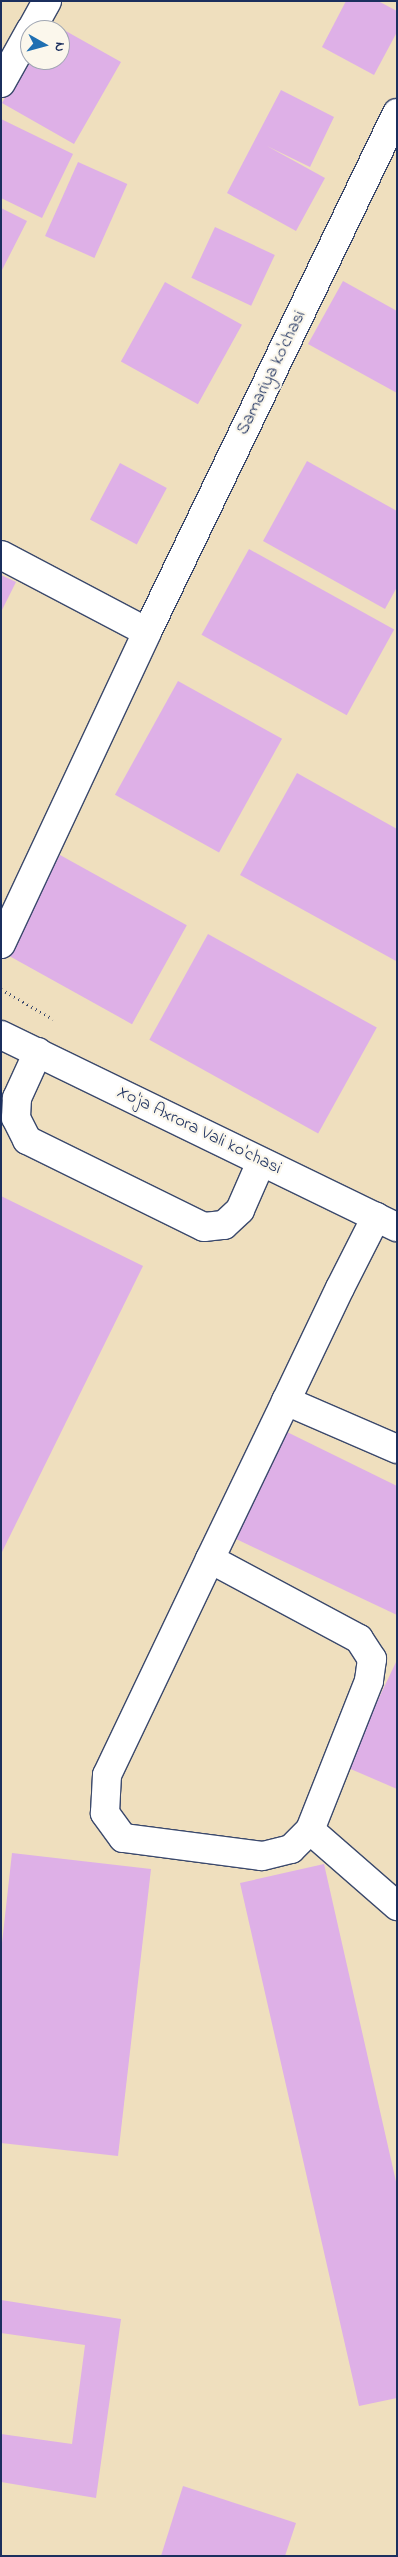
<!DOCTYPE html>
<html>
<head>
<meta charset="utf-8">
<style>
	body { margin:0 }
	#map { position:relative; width:398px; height:2557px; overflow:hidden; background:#efdfbe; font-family:"Indie Flower",sans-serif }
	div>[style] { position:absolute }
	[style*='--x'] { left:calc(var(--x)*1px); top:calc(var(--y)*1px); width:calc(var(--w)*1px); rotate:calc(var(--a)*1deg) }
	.building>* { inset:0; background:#deb0e7; transform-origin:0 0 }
	.path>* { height:3px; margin-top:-1.5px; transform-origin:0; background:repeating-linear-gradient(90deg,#3b496c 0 1px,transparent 0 5px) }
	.roads { filter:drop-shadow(1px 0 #3b496c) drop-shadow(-1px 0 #3b496c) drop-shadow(0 1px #3b496c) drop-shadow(0 -1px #3b496c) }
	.minor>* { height:28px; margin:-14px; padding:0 14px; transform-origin:14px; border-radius:14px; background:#fff }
	.major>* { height:28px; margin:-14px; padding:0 14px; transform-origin:14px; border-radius:14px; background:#fff }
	span { translate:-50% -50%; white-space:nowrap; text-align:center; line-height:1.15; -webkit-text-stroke:4.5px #fbf7ec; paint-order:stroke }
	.street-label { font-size:18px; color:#1b2f5e }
	.frame { position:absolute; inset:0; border:2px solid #1b2f5e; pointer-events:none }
	.north { position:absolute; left:20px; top:20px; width:50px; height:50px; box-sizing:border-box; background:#fbf7ec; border:1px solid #a1a7b3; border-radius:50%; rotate:97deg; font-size:14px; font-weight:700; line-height:20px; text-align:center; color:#1b2f5e }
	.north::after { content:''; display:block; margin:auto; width:18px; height:22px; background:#1f6fb2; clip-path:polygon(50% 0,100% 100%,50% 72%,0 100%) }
</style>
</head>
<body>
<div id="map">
	<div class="building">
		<div style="clip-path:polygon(346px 1px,378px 1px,397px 11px,397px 32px,374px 75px,322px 47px)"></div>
		<div style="clip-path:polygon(48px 21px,121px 62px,74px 144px,2px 103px,30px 53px,30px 60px,60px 60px,60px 30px,43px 30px)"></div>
		<div style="clip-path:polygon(281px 90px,334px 117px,310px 167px,267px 146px,325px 178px,296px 231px,227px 193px)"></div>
		<div style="clip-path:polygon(1px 119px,73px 154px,42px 218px,1px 198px)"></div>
		<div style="left:78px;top:162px;width:54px;height:81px;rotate:24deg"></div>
		<div style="clip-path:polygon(1px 208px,27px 221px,1px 272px)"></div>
		<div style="left:215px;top:227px;width:66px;height:56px;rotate:25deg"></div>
		<div style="clip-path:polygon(343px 281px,397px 311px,397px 393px,308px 344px)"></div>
		<div style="left:165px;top:282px;width:88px;height:91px;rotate:29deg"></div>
		<div style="clip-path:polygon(307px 461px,397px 511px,397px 587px,385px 609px,263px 541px)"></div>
		<div style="left:120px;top:463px;width:53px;height:64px;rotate:28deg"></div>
		<div style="left:249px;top:549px;width:166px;height:98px;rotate:29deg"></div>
		<div style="clip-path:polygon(1px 575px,16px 582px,1px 612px)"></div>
		<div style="left:178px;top:681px;width:119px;height:130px;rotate:29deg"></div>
		<div style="clip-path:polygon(297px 773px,397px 829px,396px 961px,240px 875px)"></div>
		<div style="left:60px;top:855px;width:145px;height:113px;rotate:29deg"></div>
		<div style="left:208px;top:934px;width:193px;height:121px;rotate:29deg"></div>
		<div style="clip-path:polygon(1px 1196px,143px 1266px,1px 1554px)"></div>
		<div style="clip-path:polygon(285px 1431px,397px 1486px,397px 1615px,234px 1538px)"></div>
		<div style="clip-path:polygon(397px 1660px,397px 1789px,346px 1767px)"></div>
		<div style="clip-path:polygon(12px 1853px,151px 1869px,118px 2156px,1px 2143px,1px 1952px)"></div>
		<div style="clip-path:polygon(324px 1864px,397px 2186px,397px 2398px,359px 2406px,240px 1883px)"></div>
		<div style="clip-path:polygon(1px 2300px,121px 2319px,96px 2498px,1px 2482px,1px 2434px,72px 2444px,85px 2345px,1px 2333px)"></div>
		<div style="clip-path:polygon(183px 2486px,296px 2523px,285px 2556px,161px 2556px)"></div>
	</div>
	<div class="path">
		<div style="--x:1;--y:989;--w:60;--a:30"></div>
	</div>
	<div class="roads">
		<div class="minor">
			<div style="--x:31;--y:30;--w:33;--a:-61"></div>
			<div style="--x:1;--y:83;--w:60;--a:-60.9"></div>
			<div style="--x:1;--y:555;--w:165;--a:27.8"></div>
			<div style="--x:1;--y:944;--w:344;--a:-64.9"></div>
			<div style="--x:147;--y:632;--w:576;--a:-64.28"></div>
			<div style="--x:38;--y:1052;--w:51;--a:114.5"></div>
			<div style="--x:17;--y:1098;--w:20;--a:93"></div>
			<div style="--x:16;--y:1118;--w:25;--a:63"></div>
			<div style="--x:27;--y:1140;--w:197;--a:26.2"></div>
			<div style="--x:204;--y:1227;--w:20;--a:-6"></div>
			<div style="--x:224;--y:1225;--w:22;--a:-43"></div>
			<div style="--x:240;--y:1210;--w:52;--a:-66.4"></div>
			<div style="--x:286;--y:1401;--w:121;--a:23.4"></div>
			<div style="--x:210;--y:1559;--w:169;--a:28.2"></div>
			<div style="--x:359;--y:1639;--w:24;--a:57"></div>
			<div style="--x:372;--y:1659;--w:22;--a:98"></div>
			<div style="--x:369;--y:1681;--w:160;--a:111.6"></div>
			<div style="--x:310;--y:1830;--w:27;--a:135"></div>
			<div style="--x:291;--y:1849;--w:30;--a:166"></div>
			<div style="--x:262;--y:1856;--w:140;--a:-172.6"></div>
			<div style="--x:123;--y:1838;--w:31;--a:-126"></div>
			<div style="--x:105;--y:1813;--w:38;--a:-87"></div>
			<div style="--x:107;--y:1775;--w:239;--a:-64.5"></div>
			<div style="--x:210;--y:1559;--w:175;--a:-64.3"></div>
			<div style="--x:286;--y:1401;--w:125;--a:-64.5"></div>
			<div style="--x:340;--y:1288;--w:80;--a:-63.1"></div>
			<div style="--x:310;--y:1830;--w:116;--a:41.1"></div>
		</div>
		<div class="major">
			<div style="--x:1;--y:1035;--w:440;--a:25.9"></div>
		</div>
	</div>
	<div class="street-label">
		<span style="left:272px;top:373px;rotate:-64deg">Samariya ko'chasi</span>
		<span style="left:199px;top:1131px;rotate:26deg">Xo'ja Axrora Vali ko'chasi</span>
	</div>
	<div class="frame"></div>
	<div class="north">N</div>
</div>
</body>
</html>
